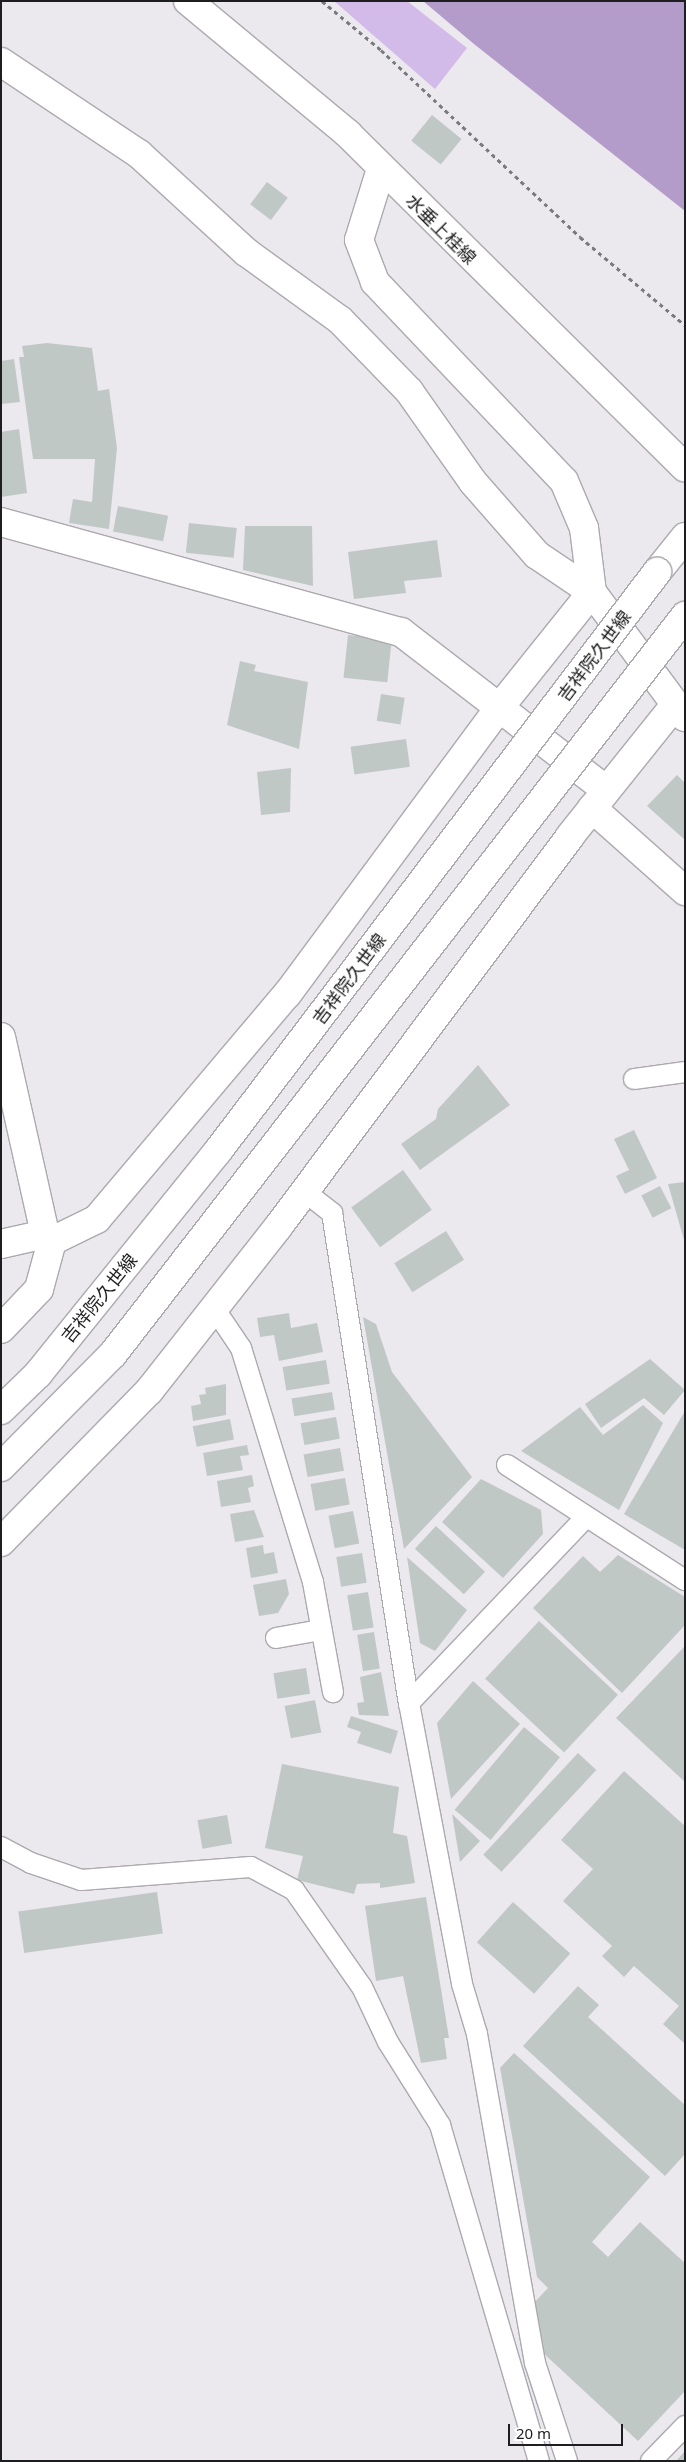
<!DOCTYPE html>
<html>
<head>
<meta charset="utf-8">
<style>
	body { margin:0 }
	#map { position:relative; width:686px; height:2462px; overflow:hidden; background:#ebe8ee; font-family:"Noto Sans","Noto Sans JP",sans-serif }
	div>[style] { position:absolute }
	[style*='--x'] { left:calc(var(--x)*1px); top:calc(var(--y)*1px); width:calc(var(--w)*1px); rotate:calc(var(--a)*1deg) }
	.green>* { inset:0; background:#d3bbe9 }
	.water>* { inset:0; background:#b49cca }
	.building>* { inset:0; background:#c0c8c6; transform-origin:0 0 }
	.path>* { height:3px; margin-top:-1.5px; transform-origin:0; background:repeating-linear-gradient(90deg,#7a797c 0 4px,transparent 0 8px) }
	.roads { filter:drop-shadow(1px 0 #aca9af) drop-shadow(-1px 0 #aca9af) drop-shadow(0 1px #aca9af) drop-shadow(0 -1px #aca9af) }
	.service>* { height:20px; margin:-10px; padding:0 10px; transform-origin:10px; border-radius:10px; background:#fff }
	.minor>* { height:28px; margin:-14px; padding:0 14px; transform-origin:14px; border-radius:14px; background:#fff }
	.tertiary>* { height:28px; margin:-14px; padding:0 14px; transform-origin:14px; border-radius:14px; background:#fff }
	.secondary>* { height:28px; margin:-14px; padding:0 14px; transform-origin:14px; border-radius:14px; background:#fff }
	.bridges { filter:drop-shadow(1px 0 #aca9af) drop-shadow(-1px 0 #aca9af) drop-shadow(0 1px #aca9af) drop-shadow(0 -1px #aca9af) }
	.tertiary-bridge>* { height:28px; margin:-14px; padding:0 14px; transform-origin:14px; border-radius:14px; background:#fff }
	span { translate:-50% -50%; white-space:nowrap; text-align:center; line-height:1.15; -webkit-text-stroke:4px #fff; paint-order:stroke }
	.street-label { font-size:18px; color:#1e1d1f }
	.frame { position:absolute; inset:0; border:2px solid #1e1d1f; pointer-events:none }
	.scale { position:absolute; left:508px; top:2424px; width:115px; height:22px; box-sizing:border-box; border:2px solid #1e1d1f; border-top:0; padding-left:6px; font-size:15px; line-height:18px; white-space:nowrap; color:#1e1d1f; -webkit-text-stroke:4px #fff; paint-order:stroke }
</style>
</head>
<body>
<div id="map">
	<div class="green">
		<div style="clip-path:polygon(334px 1px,407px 1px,467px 48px,435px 89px)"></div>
	</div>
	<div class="water">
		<div style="clip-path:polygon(423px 1px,685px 1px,685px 211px,474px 44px)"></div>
	</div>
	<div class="building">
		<div style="left:432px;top:115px;width:38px;height:33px;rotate:39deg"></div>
		<div style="left:267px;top:182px;width:26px;height:28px;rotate:37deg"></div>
		<div style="clip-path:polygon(47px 343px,92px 348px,98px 391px,109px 389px,117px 448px,109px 529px,69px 523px,73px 499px,92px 502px,95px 459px,33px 459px,19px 357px,24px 357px,22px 346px)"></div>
		<div style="clip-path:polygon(14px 359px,20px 402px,1px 404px,1px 361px)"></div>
		<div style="clip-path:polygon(19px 429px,27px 493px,1px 497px,1px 432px)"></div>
		<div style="left:118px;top:506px;width:51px;height:26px;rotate:11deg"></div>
		<div style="left:189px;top:523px;width:48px;height:30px;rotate:6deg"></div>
		<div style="clip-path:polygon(245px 526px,312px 526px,313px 586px,243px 570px)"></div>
		<div style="clip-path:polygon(437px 540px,442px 577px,404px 581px,406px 593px,354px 599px,348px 552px)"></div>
		<div style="left:348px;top:635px;width:44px;height:43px;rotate:6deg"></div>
		<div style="clip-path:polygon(240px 661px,256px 665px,254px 671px,308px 682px,299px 749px,227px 725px)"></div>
		<div style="left:381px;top:694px;width:24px;height:27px;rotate:9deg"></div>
		<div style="left:406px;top:739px;width:28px;height:56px;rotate:82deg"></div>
		<div style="clip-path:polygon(291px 768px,290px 812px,261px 815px,257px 772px)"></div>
		<div style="clip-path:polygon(677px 775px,685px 783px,685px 840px,647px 806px)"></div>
		<div style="clip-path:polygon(478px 1065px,510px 1105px,420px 1170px,401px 1144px,436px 1119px,438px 1109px)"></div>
		<div style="clip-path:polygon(634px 1130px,657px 1178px,625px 1194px,616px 1176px,629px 1170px,614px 1139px)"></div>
		<div style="left:403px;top:1170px;width:49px;height:64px;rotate:54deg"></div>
		<div style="clip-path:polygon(685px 1182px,685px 1240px,684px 1240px,668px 1184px)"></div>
		<div style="left:660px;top:1186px;width:25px;height:21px;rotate:63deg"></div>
		<div style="left:446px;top:1231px;width:34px;height:61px;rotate:58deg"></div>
		<div style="clip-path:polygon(289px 1313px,291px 1328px,317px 1323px,323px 1352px,279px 1361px,274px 1335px,260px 1337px,257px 1318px)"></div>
		<div style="clip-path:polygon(363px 1317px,376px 1324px,392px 1372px,472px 1477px,404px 1549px)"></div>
		<div style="clip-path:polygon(650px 1359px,685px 1390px,664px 1415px,644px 1398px,601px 1428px,585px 1404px)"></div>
		<div style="left:326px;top:1360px;width:24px;height:44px;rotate:81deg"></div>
		<div style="clip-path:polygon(226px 1384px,226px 1415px,193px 1421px,191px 1406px,201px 1404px,199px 1395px,206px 1394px,205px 1388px)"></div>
		<div style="left:332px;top:1392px;width:18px;height:41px;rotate:81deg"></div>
		<div style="clip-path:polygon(643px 1405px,663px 1423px,619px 1510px,521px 1451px,580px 1407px,603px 1435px)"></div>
		<div style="clip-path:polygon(685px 1411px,685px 1550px,624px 1514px)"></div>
		<div style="left:336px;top:1417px;width:22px;height:36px;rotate:80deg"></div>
		<div style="left:230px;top:1419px;width:21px;height:38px;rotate:79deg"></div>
		<div style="clip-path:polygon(247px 1445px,249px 1455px,240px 1456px,243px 1470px,207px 1476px,203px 1453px)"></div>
		<div style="left:340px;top:1448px;width:23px;height:37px;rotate:80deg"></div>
		<div style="clip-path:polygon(252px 1475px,254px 1486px,248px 1488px,251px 1502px,221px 1507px,217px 1481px)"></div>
		<div style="left:345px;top:1478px;width:27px;height:35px;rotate:80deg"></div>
		<div style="clip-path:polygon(481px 1479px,541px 1510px,543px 1534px,503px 1578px,442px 1522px)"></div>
		<div style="clip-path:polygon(254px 1510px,264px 1537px,235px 1542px,230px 1514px)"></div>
		<div style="left:353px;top:1511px;width:33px;height:25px;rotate:79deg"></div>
		<div style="left:436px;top:1526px;width:67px;height:31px;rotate:43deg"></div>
		<div style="clip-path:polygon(263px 1545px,264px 1554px,274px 1552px,278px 1573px,251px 1578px,246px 1548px)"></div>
		<div style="left:362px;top:1553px;width:30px;height:26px;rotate:81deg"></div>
		<div style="clip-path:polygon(618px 1555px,685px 1597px,685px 1625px,622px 1693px,533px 1608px,583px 1556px,600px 1572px)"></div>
		<div style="clip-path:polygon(407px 1557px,467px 1610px,435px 1651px,420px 1643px)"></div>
		<div style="clip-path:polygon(286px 1579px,289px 1594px,278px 1613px,259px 1616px,253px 1585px)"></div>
		<div style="left:368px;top:1592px;width:36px;height:21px;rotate:81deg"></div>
		<div style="left:539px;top:1621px;width:108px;height:79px;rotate:43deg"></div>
		<div style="left:374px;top:1632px;width:37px;height:17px;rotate:81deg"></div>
		<div style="clip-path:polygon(685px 1646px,685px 1782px,616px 1718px)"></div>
		<div style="left:306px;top:1668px;width:26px;height:33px;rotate:81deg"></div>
		<div style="clip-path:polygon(381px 1672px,389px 1716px,359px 1715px,357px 1703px,364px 1702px,360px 1677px)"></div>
		<div style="clip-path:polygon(473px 1681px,520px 1724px,451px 1799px,437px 1723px)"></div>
		<div style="left:315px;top:1700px;width:33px;height:31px;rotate:79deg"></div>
		<div style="clip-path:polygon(351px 1716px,398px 1731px,391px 1754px,357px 1743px,361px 1732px,347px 1727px)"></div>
		<div style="left:524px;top:1727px;width:47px;height:108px;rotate:40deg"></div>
		<div style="left:578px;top:1753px;width:25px;height:139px;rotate:43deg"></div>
		<div style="clip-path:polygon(282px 1764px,399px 1787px,393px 1833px,407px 1836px,415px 1883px,380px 1888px,380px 1883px,357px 1884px,354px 1894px,297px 1880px,303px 1856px,265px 1848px)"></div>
		<div style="clip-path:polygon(624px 1771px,685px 1826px,685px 2044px,663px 2024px,679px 2006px,634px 1966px,624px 1977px,602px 1956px,612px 1946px,563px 1901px,593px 1869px,561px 1840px)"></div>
		<div style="clip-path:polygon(452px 1814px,480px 1841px,460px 1862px)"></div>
		<div style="left:227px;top:1815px;width:29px;height:30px;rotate:80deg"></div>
		<div style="left:157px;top:1892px;width:42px;height:140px;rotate:82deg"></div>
		<div style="clip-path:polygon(426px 1897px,449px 2038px,444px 2038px,447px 2059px,421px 2063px,403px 1976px,376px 1981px,365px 1906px)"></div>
		<div style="left:513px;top:1902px;width:77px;height:54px;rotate:42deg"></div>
		<div style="clip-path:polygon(578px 1986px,599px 2005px,588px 2017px,685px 2105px,685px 2154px,665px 2176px,523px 2046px)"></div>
		<div style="clip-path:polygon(514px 2053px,650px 2177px,592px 2242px,608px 2257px,640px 2222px,685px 2263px,685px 2391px,638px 2441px,541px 2351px,531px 2306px,548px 2288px,537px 2277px,500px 2068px)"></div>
		<div style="clip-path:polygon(685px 2451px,685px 2461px,676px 2461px)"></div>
	</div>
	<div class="path">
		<div style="--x:322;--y:1;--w:77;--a:39.7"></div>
		<div style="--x:381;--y:50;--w:273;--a:43.2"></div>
		<div style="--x:580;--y:237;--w:137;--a:40"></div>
	</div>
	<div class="roads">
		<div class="service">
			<div style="--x:634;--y:1079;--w:51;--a:-7.8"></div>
			<div style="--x:304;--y:1191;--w:36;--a:38"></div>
			<div style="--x:332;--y:1213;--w:496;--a:81.1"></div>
			<div style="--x:409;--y:1703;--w:286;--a:79.3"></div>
			<div style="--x:462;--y:1984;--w:52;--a:73.3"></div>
			<div style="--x:477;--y:2034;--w:334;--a:80"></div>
			<div style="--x:535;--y:2363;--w:103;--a:71.9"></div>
			<div style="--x:214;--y:1308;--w:48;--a:56"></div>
			<div style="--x:241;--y:1348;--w:245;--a:72.9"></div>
			<div style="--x:313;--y:1582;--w:112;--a:79.7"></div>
			<div style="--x:507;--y:1465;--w:212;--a:32.9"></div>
			<div style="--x:276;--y:1638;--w:46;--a:-10.1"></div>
			<div style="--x:409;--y:1703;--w:257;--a:-46.4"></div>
			<div style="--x:1;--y:1847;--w:34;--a:28"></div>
			<div style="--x:31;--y:1863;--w:53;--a:18.8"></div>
			<div style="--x:81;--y:1880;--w:170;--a:-4.4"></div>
			<div style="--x:251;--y:1867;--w:49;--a:28.1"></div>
			<div style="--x:294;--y:1890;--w:118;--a:55"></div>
			<div style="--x:362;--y:1987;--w:61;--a:64.7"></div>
			<div style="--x:388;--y:2042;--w:98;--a:57.9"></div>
			<div style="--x:440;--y:2125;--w:350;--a:73.6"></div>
			<div style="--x:651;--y:2461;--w:49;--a:-45.8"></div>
		</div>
		<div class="minor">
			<div style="--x:1;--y:62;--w:166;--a:33.7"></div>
			<div style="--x:139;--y:154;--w:145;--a:42.5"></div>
			<div style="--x:246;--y:252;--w:116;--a:35.9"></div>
			<div style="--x:340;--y:320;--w:99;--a:45.8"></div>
			<div style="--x:409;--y:391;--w:111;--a:54.9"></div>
			<div style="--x:473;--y:482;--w:97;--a:48.8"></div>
			<div style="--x:537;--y:555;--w:66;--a:33.9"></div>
			<div style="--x:592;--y:592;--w:149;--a:128.7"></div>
			<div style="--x:499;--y:708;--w:356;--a:126.5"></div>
			<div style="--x:287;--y:994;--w:294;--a:130.2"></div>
			<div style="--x:97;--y:1219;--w:50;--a:153.9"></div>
			<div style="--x:52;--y:1241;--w:50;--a:105.2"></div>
			<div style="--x:39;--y:1289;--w:55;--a:133.5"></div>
			<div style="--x:381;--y:169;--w:74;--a:107.2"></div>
			<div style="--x:359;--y:240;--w:45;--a:69.1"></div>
			<div style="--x:375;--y:282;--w:274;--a:46.5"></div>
			<div style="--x:564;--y:481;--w:51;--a:66.9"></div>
			<div style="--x:584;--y:528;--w:64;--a:82.9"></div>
			<div style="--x:592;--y:592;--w:156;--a:53.4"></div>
			<div style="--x:1;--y:522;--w:415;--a:15.4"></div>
			<div style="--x:401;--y:632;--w:259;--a:37.6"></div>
			<div style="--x:592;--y:808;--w:125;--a:41.7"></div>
			<div style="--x:1;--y:1037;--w:202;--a:77.4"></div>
			<div style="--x:1;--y:1244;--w:45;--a:-12.8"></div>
			<div style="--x:45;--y:1234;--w:10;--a:45"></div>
			<div style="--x:1;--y:1542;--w:211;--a:-45.6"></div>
			<div style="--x:149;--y:1391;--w:209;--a:-51.8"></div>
			<div style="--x:278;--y:1227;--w:488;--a:-53.2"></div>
			<div style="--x:570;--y:836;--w:168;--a:-51.3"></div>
		</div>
		<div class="tertiary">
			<div style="--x:657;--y:572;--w:45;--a:-51.3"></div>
		</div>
		<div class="secondary">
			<div style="--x:188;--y:1;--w:208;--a:39.7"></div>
			<div style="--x:348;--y:134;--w:474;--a:44.7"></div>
		</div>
	</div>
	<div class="bridges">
		<div class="tertiary-bridge">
			<div style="--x:1;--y:1410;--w:52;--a:-44.2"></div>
			<div style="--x:38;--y:1374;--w:287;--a:-51.1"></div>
			<div style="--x:218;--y:1151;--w:727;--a:-52.83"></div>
			<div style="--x:1;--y:1467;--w:159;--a:-45.3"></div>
			<div style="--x:113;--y:1354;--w:934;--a:-52.22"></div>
		</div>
	</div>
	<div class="street-label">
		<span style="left:441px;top:229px;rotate:45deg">水垂上桂線</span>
		<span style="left:594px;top:656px;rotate:-53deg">吉祥院久世線</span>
		<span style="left:349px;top:979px;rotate:-53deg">吉祥院久世線</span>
		<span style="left:99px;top:1298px;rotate:-51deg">吉祥院久世線</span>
	</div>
	<div class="frame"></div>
	<div class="scale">20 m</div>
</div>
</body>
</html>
